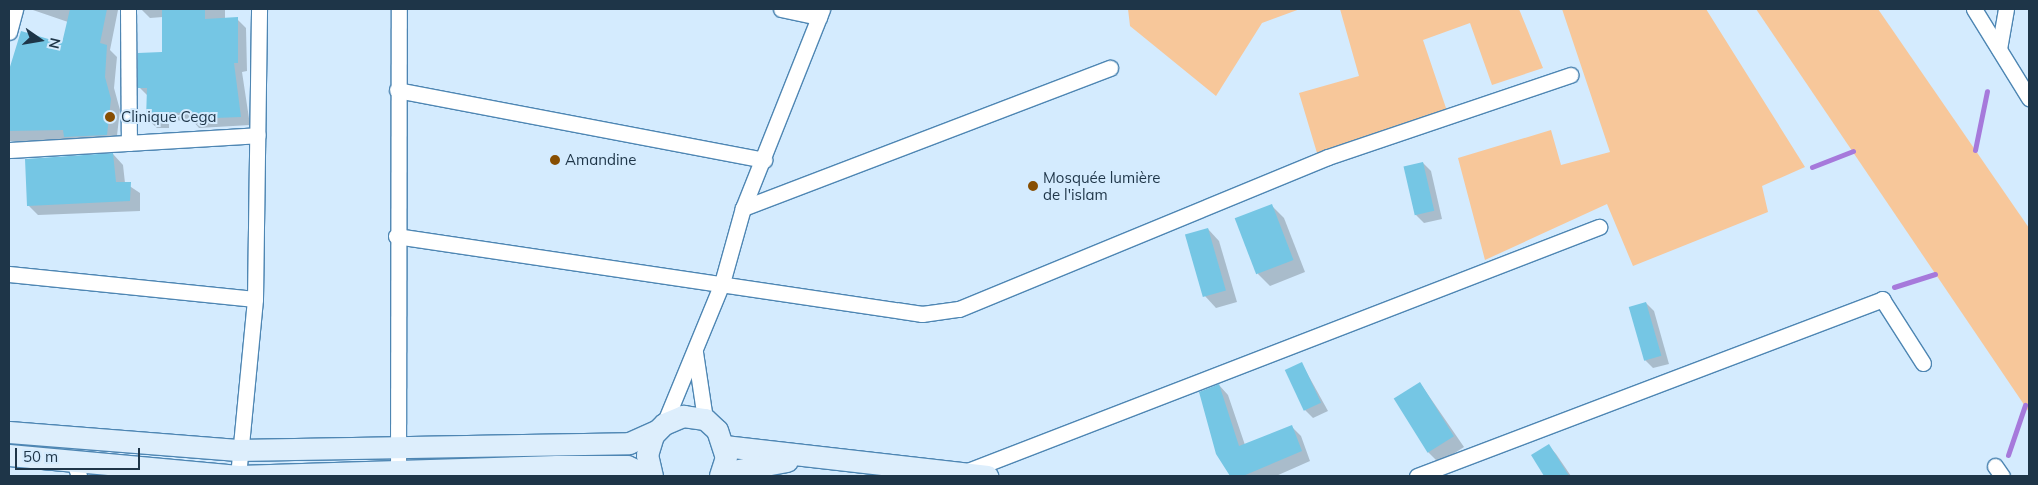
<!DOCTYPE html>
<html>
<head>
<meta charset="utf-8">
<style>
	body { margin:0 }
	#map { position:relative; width:2038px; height:485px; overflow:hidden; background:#d4ebfe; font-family:Mulish,sans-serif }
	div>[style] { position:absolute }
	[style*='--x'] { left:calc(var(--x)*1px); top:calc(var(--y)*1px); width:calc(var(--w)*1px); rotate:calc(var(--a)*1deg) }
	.green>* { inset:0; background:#f7c79a }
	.shadow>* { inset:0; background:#0003 }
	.stream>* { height:5px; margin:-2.5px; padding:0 2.5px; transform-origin:2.5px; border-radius:2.5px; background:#a679db }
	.building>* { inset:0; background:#75c6e4; transform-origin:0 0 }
	.roads { filter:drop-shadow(1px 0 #4e86b3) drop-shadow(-1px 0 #4e86b3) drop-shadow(0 1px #4e86b3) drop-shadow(0 -1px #4e86b3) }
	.street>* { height:15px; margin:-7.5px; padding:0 7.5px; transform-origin:7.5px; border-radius:7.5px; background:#fff }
	.secondary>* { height:21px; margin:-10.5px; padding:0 10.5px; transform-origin:10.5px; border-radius:10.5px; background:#ddeefc }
	.dots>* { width:14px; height:14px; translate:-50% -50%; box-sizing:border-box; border:2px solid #d4ebfe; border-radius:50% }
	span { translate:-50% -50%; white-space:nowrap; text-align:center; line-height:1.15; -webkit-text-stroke:4px #d4ebfe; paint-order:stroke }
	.poi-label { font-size:15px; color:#1e3548 }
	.left { translate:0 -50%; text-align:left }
	.frame { position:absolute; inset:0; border:10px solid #1e3548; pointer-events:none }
	.north { position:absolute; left:15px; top:15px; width:50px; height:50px; -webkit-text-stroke:4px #d4ebfe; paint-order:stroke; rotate:103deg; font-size:14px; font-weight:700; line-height:20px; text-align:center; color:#1e3548 }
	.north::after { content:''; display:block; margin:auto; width:18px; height:22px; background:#1e3548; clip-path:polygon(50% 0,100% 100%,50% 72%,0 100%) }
	.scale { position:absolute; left:15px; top:448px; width:125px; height:22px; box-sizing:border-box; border:2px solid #1e3548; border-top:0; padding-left:6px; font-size:15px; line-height:18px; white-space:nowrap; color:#1e3548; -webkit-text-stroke:4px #d4ebfe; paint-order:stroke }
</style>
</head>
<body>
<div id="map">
	<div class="green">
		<div style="clip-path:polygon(1128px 9px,1300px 9px,1262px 23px,1216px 96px,1130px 26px)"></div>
		<div style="clip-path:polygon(1340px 9px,1519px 9px,1543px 68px,1492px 85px,1470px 23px,1423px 40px,1447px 111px,1317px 153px,1299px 93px,1359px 76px)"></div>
		<div style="clip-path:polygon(1562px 9px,1706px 9px,1805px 167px,1762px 186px,1768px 212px,1633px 266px,1607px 204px,1485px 260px,1458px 158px,1551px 130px,1561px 165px,1610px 152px)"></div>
		<div style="clip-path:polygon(1756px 9px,1878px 9px,2029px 228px,2029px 412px)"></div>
	</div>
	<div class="shadow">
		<div style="clip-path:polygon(30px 9px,118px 10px,110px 50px,117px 57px,114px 88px,120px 110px,116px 144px,9px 141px,9px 75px,22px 33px,63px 45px,68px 22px)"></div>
		<div style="clip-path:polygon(141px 9px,225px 9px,225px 19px,237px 19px,246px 28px,247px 71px,242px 72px,250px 125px,199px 128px,193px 121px,169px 120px,169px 128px,157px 128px,147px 119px,148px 96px,139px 87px,163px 53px,163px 17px,150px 18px)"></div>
		<div style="clip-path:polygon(113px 154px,123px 165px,125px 183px,140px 193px,140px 211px,38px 215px,28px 205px)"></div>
		<div style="clip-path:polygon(1423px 163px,1431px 171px,1442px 219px,1424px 223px,1416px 215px)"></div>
		<div style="clip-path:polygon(1272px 206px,1284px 218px,1305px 272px,1270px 286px,1258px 274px)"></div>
		<div style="clip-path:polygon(1208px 229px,1219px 241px,1237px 302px,1216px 308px,1205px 296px)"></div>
		<div style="clip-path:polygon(1646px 303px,1654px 311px,1669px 364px,1653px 368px,1645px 360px)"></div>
		<div style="clip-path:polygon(1302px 364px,1328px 411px,1313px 418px,1305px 410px)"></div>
		<div style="clip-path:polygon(1420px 383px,1464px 447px,1439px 463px,1428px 452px)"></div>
		<div style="clip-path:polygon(1219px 385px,1228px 395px,1245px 445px,1292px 427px,1301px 436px,1310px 461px,1276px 476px,1232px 476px,1217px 453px)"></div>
		<div style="clip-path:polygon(1549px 446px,1556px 454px,1571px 476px,1545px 476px,1533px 456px)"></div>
	</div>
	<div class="stream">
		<div style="--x:1975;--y:150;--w:60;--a:-78.5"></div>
		<div style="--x:1812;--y:167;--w:44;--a:-21.3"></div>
		<div style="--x:1894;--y:287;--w:43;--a:-17.6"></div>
		<div style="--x:2008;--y:455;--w:53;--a:-71.2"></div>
	</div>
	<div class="building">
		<div style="clip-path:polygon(70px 9px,107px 9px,100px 43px,107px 45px,105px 77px,111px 99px,107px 135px,64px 137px,63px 130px,9px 131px,9px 70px,21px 31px,62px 43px)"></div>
		<div style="clip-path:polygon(162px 9px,205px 9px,205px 19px,238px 17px,238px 63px,234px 63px,241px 117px,189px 119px,189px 113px,161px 112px,160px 120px,146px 119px,147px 88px,138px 88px,138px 53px,162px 52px)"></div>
		<div style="clip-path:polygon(113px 153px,116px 182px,131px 182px,130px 201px,27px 206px,25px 159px)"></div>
		<div style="left:1423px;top:162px;width:50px;height:20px;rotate:77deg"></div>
		<div style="left:1272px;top:204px;width:60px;height:40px;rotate:69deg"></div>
		<div style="left:1208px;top:228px;width:65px;height:24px;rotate:74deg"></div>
		<div style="left:1646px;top:302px;width:56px;height:18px;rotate:74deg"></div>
		<div style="left:1302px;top:362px;width:45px;height:19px;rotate:65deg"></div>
		<div style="left:1420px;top:382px;width:64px;height:31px;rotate:58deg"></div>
		<div style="clip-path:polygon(1219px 384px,1239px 446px,1292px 425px,1302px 451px,1243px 476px,1230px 476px,1216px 454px,1199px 392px)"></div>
		<div style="clip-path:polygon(1549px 444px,1569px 476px,1544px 476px,1531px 455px)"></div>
	</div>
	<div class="roads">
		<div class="street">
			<div style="--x:128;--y:9;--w:134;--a:89.6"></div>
			<div style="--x:781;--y:9;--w:39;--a:12"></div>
			<div style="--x:1974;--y:9;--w:105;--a:58.3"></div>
			<div style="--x:9;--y:32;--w:24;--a:-75"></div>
			<div style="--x:1999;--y:49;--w:41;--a:-80.1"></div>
			<div style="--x:397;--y:90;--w:374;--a:10.8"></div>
			<div style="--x:9;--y:150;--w:249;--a:-3.4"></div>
			<div style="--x:743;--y:208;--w:393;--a:-20.9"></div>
			<div style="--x:396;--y:236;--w:532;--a:8.43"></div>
			<div style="--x:922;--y:314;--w:37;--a:-8"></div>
			<div style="--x:959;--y:309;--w:399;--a:-22.4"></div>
			<div style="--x:1328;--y:157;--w:256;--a:-18.7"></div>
			<div style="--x:9;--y:274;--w:247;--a:5.8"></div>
			<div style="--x:695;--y:352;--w:68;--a:81.5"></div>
			<div style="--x:664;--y:424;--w:152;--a:-67.6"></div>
			<div style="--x:722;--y:283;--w:78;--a:-74.4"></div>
			<div style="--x:743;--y:208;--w:214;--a:-68.3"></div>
			<div style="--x:73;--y:460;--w:17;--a:69"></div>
			<div style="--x:1995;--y:466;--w:12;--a:55"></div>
			<div style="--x:965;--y:472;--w:680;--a:-21.13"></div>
			<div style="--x:238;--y:476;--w:178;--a:-84.5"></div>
			<div style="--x:255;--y:299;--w:290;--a:-89.2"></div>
			<div style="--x:398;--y:476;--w:467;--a:-89.9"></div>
			<div style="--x:1417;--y:476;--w:498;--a:-20.8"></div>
			<div style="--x:1882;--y:299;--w:76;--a:57.4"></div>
		</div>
		<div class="secondary">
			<div style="--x:9;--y:432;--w:229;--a:4.5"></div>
			<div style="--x:237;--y:450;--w:392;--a:-1"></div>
			<div style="--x:629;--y:443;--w:30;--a:-24"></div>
			<div style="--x:724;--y:446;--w:265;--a:6.5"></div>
			<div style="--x:9;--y:455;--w:230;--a:5.2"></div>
			<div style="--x:238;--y:476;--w:319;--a:-1.8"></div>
			<div style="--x:557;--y:466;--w:70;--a:0"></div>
			<div style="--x:627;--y:466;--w:24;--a:24"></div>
			<div style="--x:722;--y:473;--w:66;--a:-10.5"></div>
			<div style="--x:652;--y:476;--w:22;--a:-103"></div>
			<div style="--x:647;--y:455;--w:21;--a:-73"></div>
			<div style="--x:653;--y:435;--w:16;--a:-45"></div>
			<div style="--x:664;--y:424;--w:21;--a:-23"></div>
			<div style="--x:683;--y:416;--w:22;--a:8"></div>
			<div style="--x:705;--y:419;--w:16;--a:43"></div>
			<div style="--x:717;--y:430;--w:28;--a:72"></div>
			<div style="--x:726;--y:457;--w:20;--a:108"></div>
		</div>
	</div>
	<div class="dots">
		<div style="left:110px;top:117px;background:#874e02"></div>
		<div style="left:555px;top:160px;background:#874e02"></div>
		<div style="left:1033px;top:186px;background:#874e02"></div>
	</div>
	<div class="poi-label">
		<span class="left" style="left:121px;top:117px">Clinique Cega</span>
		<span class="left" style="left:565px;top:160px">Amandine</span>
		<span class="left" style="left:1043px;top:186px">Mosquée lumière<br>de l'islam</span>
	</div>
	<div class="frame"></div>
	<div class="north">N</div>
	<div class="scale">50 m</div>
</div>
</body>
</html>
